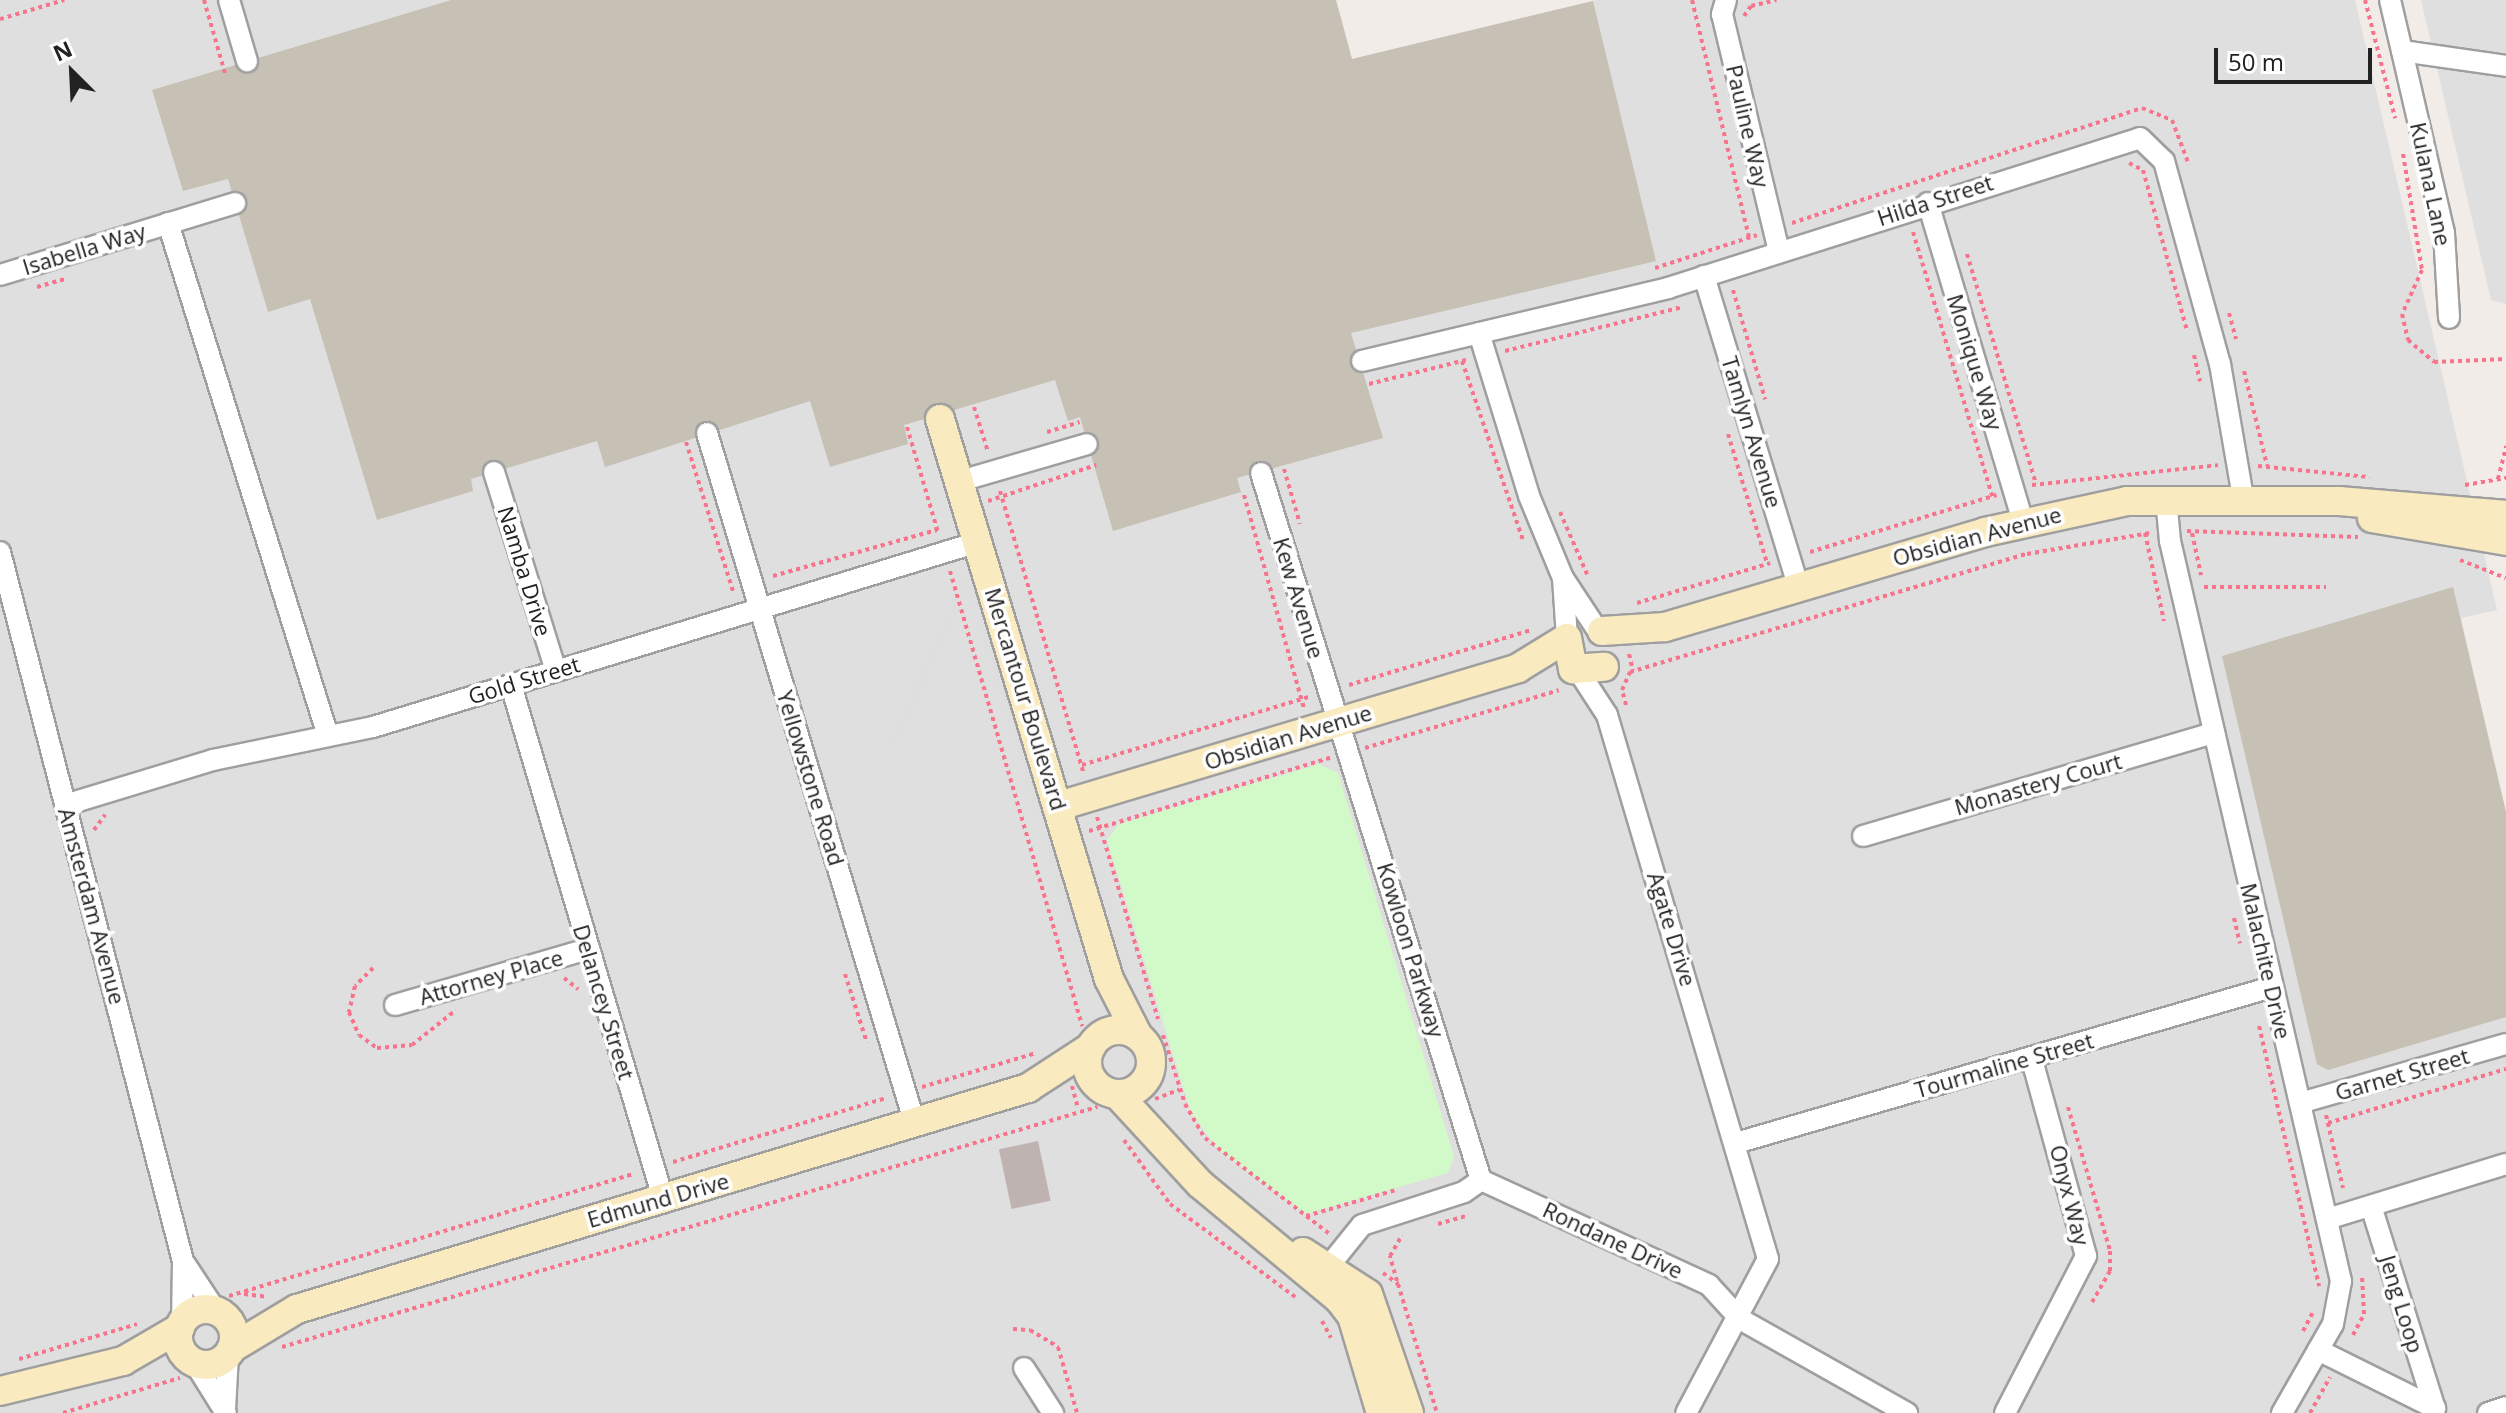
<!DOCTYPE html>
<html>
<head>
<meta charset="utf-8">
<style>
	body { margin:0 }
	#map { position:relative; width:2506px; height:1413px; overflow:hidden; background:#f2ece9; font-family:"Open Sans",sans-serif }
	div>[style] { position:absolute }
	[style*='--x'] { left:calc(var(--x)*1px); top:calc(var(--y)*1px); width:calc(var(--w)*1px); rotate:calc(var(--a)*1deg) }
	.residential>* { inset:0; background:#e0dfdf }
	.construction>* { inset:0; background:#c6c1b4 }
	.park>* { inset:0; background:#d2f9c8 }
	.parking>* { inset:0; background:#dedede; transform-origin:0 0 }
	.building>* { inset:0; background:#bfb3b2; transform-origin:0 0 }
	.path>* { height:4px; margin-top:-2px; transform-origin:0; background:repeating-linear-gradient(90deg,#f8738c 0 4px,transparent 0 8px) }
	.roads { filter:drop-shadow(2px 0 #9f9f9f) drop-shadow(-2px 0 #9f9f9f) drop-shadow(0 2px #9f9f9f) drop-shadow(0 -2px #9f9f9f) }
	.street>* { height:20px; margin:-10px; padding:0 10px; transform-origin:10px; border-radius:10px; background:#fff }
	.secondary>* { height:28px; margin:-14px; padding:0 14px; transform-origin:14px; border-radius:14px; background:#f9ebbf }
	.secondary>.ring { margin:-14px; padding:0; box-sizing:content-box; background:none; border:28px solid #f9ebbf; border-radius:50% }
	span { translate:-50% -50%; white-space:nowrap; text-align:center; line-height:1.15; -webkit-text-stroke:7px #fff; paint-order:stroke }
	.street-label { font-size:22px; color:#222 }
	.north { position:absolute; left:32px; top:32px; width:80px; height:80px; -webkit-text-stroke:6px #fff; paint-order:stroke; rotate:336deg; font-size:22px; font-weight:700; line-height:32px; text-align:center; color:#222 }
	.north::after { content:''; display:block; margin:auto; width:28px; height:36px; background:#222; clip-path:polygon(50% 0,100% 100%,50% 72%,0 100%) }
	.scale { position:absolute; left:2214px; top:48px; width:158px; height:36px; box-sizing:border-box; border:4px solid #222; border-top:0; padding-left:10px; font-size:24px; line-height:28px; white-space:nowrap; color:#222; -webkit-text-stroke:6px #fff; paint-order:stroke }
</style>
</head>
<body>
<div id="map">
	<div class="residential">
		<div style="clip-path:polygon(0 0,1336px 0,1352px 59px,1596px 0,2355px 0,2497px 610px,2461px 618px,2506px 812px,2506px 1413px,0 1413px)"></div>
		<div style="clip-path:polygon(2421px 0,2506px 0,2506px 304px,2491px 300px)"></div>
	</div>
	<div class="construction">
		<div style="clip-path:polygon(451px 0,1336px 0,1352px 59px,1593px 1px,1656px 261px,1351px 333px,1383px 438px,1237px 478px,1241px 492px,1113px 531px,1080px 417px,1068px 421px,1055px 380px,904px 425px,908px 444px,830px 467px,810px 401px,605px 467px,597px 441px,471px 479px,473px 491px,377px 520px,310px 299px,268px 312px,228px 179px,183px 191px,152px 90px)"></div>
		<div style="clip-path:polygon(2453px 587px,2506px 812px,2506px 1017px,2328px 1070px,2317px 1064px,2222px 656px)"></div>
	</div>
	<div class="park">
		<div style="clip-path:polygon(1319px 764px,1338px 773px,1454px 1156px,1448px 1173px,1306px 1214px,1219px 1150px,1191px 1113px,1107px 840px,1119px 824px)"></div>
	</div>
	<div class="parking">
		<div style="left:988px;top:519px;width:10px;height:245px;rotate:24deg"></div>
		<div style="left:975px;top:588px;width:415px;height:10px;rotate:73deg"></div>
		<div style="clip-path:polygon(1087px 849px,1096px 853px,1130px 968px,1126px 976px)"></div>
		<div style="clip-path:polygon(1177px 1130px,1282px 1214px,1283px 1223px,1209px 1168px)"></div>
		<div style="clip-path:polygon(1150px 1150px,1190px 1197px,1307px 1283px,1303px 1288px,1184px 1202px,1147px 1159px)"></div>
	</div>
	<div class="building">
		<div style="left:1038px;top:1141px;width:61px;height:40px;rotate:78deg"></div>
	</div>
	<div class="path">
		<div style="--x:204;--y:0;--w:76;--a:74"></div>
		<div style="--x:1692;--y:0;--w:244;--a:76.5"></div>
		<div style="--x:2365;--y:0;--w:122;--a:75.7"></div>
		<div style="--x:1744;--y:16;--w:12;--a:-55"></div>
		<div style="--x:1751;--y:6;--w:26;--a:-13"></div>
		<div style="--x:0;--y:19;--w:67;--a:-16.5"></div>
		<div style="--x:2403;--y:154;--w:118;--a:80.7"></div>
		<div style="--x:2422;--y:270;--w:48;--a:114.4"></div>
		<div style="--x:2402;--y:314;--w:27;--a:77"></div>
		<div style="--x:2408;--y:340;--w:34;--a:40"></div>
		<div style="--x:2434;--y:362;--w:72;--a:-2.4"></div>
		<div style="--x:2129;--y:163;--w:16;--a:27"></div>
		<div style="--x:2143;--y:170;--w:167;--a:74.7"></div>
		<div style="--x:1792;--y:223;--w:368;--a:-18.2"></div>
		<div style="--x:2142;--y:108;--w:32;--a:22"></div>
		<div style="--x:2172;--y:120;--w:48;--a:69.3"></div>
		<div style="--x:1913;--y:232;--w:276;--a:73.3"></div>
		<div style="--x:1967;--y:254;--w:240;--a:73.3"></div>
		<div style="--x:1655;--y:268;--w:107;--a:-17.9"></div>
		<div style="--x:37;--y:287;--w:29;--a:-16"></div>
		<div style="--x:1733;--y:290;--w:114;--a:73.6"></div>
		<div style="--x:2229;--y:313;--w:27;--a:75"></div>
		<div style="--x:1505;--y:351;--w:183;--a:-13.9"></div>
		<div style="--x:2194;--y:355;--w:27;--a:77"></div>
		<div style="--x:1462;--y:361;--w:189;--a:71.2"></div>
		<div style="--x:2244;--y:371;--w:97;--a:76.3"></div>
		<div style="--x:1369;--y:384;--w:100;--a:-13.9"></div>
		<div style="--x:974;--y:407;--w:47;--a:72.7"></div>
		<div style="--x:907;--y:427;--w:109;--a:73.6"></div>
		<div style="--x:1047;--y:432;--w:34;--a:-17"></div>
		<div style="--x:1728;--y:434;--w:135;--a:73.2"></div>
		<div style="--x:686;--y:442;--w:156;--a:72.5"></div>
		<div style="--x:2258;--y:466;--w:112;--a:5.7"></div>
		<div style="--x:1284;--y:469;--w:57;--a:73.8"></div>
		<div style="--x:2498;--y:479;--w:34;--a:-76"></div>
		<div style="--x:2032;--y:485;--w:187;--a:-6.1"></div>
		<div style="--x:2465;--y:485;--w:42;--a:-9.7"></div>
		<div style="--x:1000;--y:491;--w:295;--a:73.5"></div>
		<div style="--x:1244;--y:495;--w:222;--a:74.3"></div>
		<div style="--x:988;--y:501;--w:114;--a:-18.4"></div>
		<div style="--x:1560;--y:512;--w:68;--a:66.5"></div>
		<div style="--x:2187;--y:531;--w:171;--a:2"></div>
		<div style="--x:2145;--y:533;--w:90;--a:77.8"></div>
		<div style="--x:2192;--y:533;--w:43;--a:77.9"></div>
		<div style="--x:1810;--y:552;--w:195;--a:-17"></div>
		<div style="--x:2460;--y:560;--w:49;--a:21.4"></div>
		<div style="--x:950;--y:571;--w:474;--a:73.8"></div>
		<div style="--x:773;--y:576;--w:170;--a:-15.7"></div>
		<div style="--x:2204;--y:587;--w:122;--a:0"></div>
		<div style="--x:1637;--y:603;--w:139;--a:-16.7"></div>
		<div style="--x:1629;--y:654;--w:17;--a:77"></div>
		<div style="--x:1349;--y:685;--w:190;--a:-16.8"></div>
		<div style="--x:1626;--y:705;--w:16;--a:-105"></div>
		<div style="--x:1622;--y:690;--w:20;--a:-66"></div>
		<div style="--x:1630;--y:672;--w:414;--a:-16.6"></div>
		<div style="--x:2027;--y:554;--w:125;--a:-9.7"></div>
		<div style="--x:1365;--y:748;--w:202;--a:-16.6"></div>
		<div style="--x:1082;--y:765;--w:237;--a:-16.7"></div>
		<div style="--x:1097;--y:817;--w:211;--a:73.2"></div>
		<div style="--x:94;--y:830;--w:19;--a:-54"></div>
		<div style="--x:1089;--y:831;--w:252;--a:-16.9"></div>
		<div style="--x:2234;--y:918;--w:26;--a:77"></div>
		<div style="--x:373;--y:968;--w:25;--a:135"></div>
		<div style="--x:355;--y:986;--w:27;--a:103"></div>
		<div style="--x:349;--y:1012;--w:25;--a:67"></div>
		<div style="--x:359;--y:1035;--w:22;--a:36"></div>
		<div style="--x:377;--y:1048;--w:35;--a:-5"></div>
		<div style="--x:412;--y:1045;--w:56;--a:-38.5"></div>
		<div style="--x:845;--y:974;--w:72;--a:72.3"></div>
		<div style="--x:564;--y:978;--w:18;--a:38"></div>
		<div style="--x:2259;--y:1026;--w:267;--a:77"></div>
		<div style="--x:1163;--y:1035;--w:72;--a:72.3"></div>
		<div style="--x:1185;--y:1104;--w:39;--a:60"></div>
		<div style="--x:1205;--y:1138;--w:159;--a:37.6"></div>
		<div style="--x:1072;--y:1086;--w:23;--a:75"></div>
		<div style="--x:922;--y:1087;--w:119;--a:-16.6"></div>
		<div style="--x:1155;--y:1099;--w:26;--a:-21"></div>
		<div style="--x:2068;--y:1107;--w:150;--a:73.7"></div>
		<div style="--x:2110;--y:1251;--w:20;--a:90"></div>
		<div style="--x:2110;--y:1271;--w:36;--a:120"></div>
		<div style="--x:2326;--y:1115;--w:75;--a:76.9"></div>
		<div style="--x:2328;--y:1123;--w:186;--a:-16.9"></div>
		<div style="--x:1124;--y:1140;--w:79;--a:54.3"></div>
		<div style="--x:1170;--y:1204;--w:156;--a:36.6"></div>
		<div style="--x:673;--y:1162;--w:223;--a:-16.7"></div>
		<div style="--x:1306;--y:1216;--w:94;--a:-16.1"></div>
		<div style="--x:1438;--y:1224;--w:32;--a:-16"></div>
		<div style="--x:1383;--y:1273;--w:19;--a:36"></div>
		<div style="--x:1398;--y:1284;--w:135;--a:73.2"></div>
		<div style="--x:1397;--y:1281;--w:26;--a:-106"></div>
		<div style="--x:1390;--y:1256;--w:24;--a:-60"></div>
		<div style="--x:244;--y:1294;--w:23;--a:7"></div>
		<div style="--x:229;--y:1296;--w:423;--a:-16.8"></div>
		<div style="--x:1322;--y:1321;--w:19;--a:62"></div>
		<div style="--x:1013;--y:1329;--w:17;--a:3"></div>
		<div style="--x:1030;--y:1330;--w:33;--a:31"></div>
		<div style="--x:1058;--y:1347;--w:69;--a:73.9"></div>
		<div style="--x:2303;--y:1331;--w:24;--a:-62"></div>
		<div style="--x:2353;--y:1335;--w:24;--a:-62"></div>
		<div style="--x:2364;--y:1314;--w:39;--a:-93"></div>
		<div style="--x:282;--y:1347;--w:850;--a:-16.41"></div>
		<div style="--x:19;--y:1359;--w:123;--a:-16.5"></div>
		<div style="--x:63;--y:1413;--w:122;--a:-16.7"></div>
		<div style="--x:2310;--y:1413;--w:41;--a:-60.9"></div>
	</div>
	<div class="roads">
		<div class="street">
			<div style="--x:229;--y:0;--w:64;--a:73.6"></div>
			<div style="--x:1726;--y:0;--w:15;--a:106"></div>
			<div style="--x:1722;--y:14;--w:245;--a:76.5"></div>
			<div style="--x:2390;--y:0;--w:52;--a:76.8"></div>
			<div style="--x:2402;--y:51;--w:105;--a:8.2"></div>
			<div style="--x:2402;--y:51;--w:187;--a:77"></div>
			<div style="--x:2444;--y:233;--w:85;--a:86.6"></div>
			<div style="--x:1928;--y:203;--w:332;--a:73.4"></div>
			<div style="--x:168;--y:223;--w:537;--a:72.68"></div>
			<div style="--x:0;--y:275;--w:246;--a:-17"></div>
			<div style="--x:1704;--y:276;--w:326;--a:73.1"></div>
			<div style="--x:1479;--y:333;--w:170;--a:72.9"></div>
			<div style="--x:1529;--y:496;--w:89;--a:67.5"></div>
			<div style="--x:1563;--y:578;--w:60;--a:56.6"></div>
			<div style="--x:1362;--y:361;--w:315;--a:-13.4"></div>
			<div style="--x:1668;--y:288;--w:495;--a:-17.6"></div>
			<div style="--x:2140;--y:138;--w:33;--a:44"></div>
			<div style="--x:2164;--y:161;--w:211;--a:74.6"></div>
			<div style="--x:2220;--y:364;--w:135;--a:80.2"></div>
			<div style="--x:707;--y:433;--w:722;--a:73.25"></div>
			<div style="--x:494;--y:472;--w:208;--a:72.7"></div>
			<div style="--x:1261;--y:473;--w:740;--a:72.72"></div>
			<div style="--x:960;--y:481;--w:132;--a:-16.2"></div>
			<div style="--x:2166;--y:498;--w:43;--a:84.7"></div>
			<div style="--x:2170;--y:541;--w:760;--a:76.99"></div>
			<div style="--x:2341;--y:1281;--w:44;--a:100.5"></div>
			<div style="--x:2333;--y:1324;--w:103;--a:119.8"></div>
			<div style="--x:0;--y:552;--w:732;--a:75.53"></div>
			<div style="--x:183;--y:1261;--w:62;--a:90.9"></div>
			<div style="--x:1563;--y:578;--w:60;--a:86.2"></div>
			<div style="--x:1579;--y:672;--w:51;--a:56.9"></div>
			<div style="--x:1607;--y:715;--w:567;--a:73.51"></div>
			<div style="--x:1768;--y:1259;--w:174;--a:118"></div>
			<div style="--x:511;--y:685;--w:535;--a:73.5"></div>
			<div style="--x:65;--y:805;--w:155;--a:-16.9"></div>
			<div style="--x:213;--y:760;--w:163;--a:-11.7"></div>
			<div style="--x:373;--y:727;--w:633;--a:-17"></div>
			<div style="--x:1863;--y:836;--w:366;--a:-16.4"></div>
			<div style="--x:395;--y:1005;--w:201;--a:-16.2"></div>
			<div style="--x:2300;--y:1103;--w:214;--a:-16"></div>
			<div style="--x:1736;--y:1143;--w:558;--a:-16.23"></div>
			<div style="--x:2371;--y:1206;--w:207;--a:72.5"></div>
			<div style="--x:2327;--y:1219;--w:187;--a:-17.1"></div>
			<div style="--x:185;--y:1264;--w:56;--a:56.6"></div>
			<div style="--x:1320;--y:1277;--w:67;--a:-51.1"></div>
			<div style="--x:1362;--y:1225;--w:107;--a:-17.9"></div>
			<div style="--x:1464;--y:1192;--w:21;--a:-35"></div>
			<div style="--x:1481;--y:1180;--w:251;--a:24.7"></div>
			<div style="--x:1709;--y:1285;--w:46;--a:47.6"></div>
			<div style="--x:1740;--y:1319;--w:192;--a:29.4"></div>
			<div style="--x:2318;--y:1350;--w:131;--a:26.4"></div>
			<div style="--x:194;--y:1362;--w:60;--a:57.9"></div>
			<div style="--x:1024;--y:1368;--w:54;--a:57.2"></div>
			<div style="--x:225;--y:1410;--w:56;--a:-86.9"></div>
			<div style="--x:2005;--y:1413;--w:177;--a:-62.7"></div>
			<div style="--x:2086;--y:1256;--w:206;--a:-105.4"></div>
			<div style="--x:2488;--y:1413;--w:19;--a:-18"></div>
		</div>
		<div class="secondary">
			<div style="--x:940;--y:419;--w:585;--a:73.21"></div>
			<div style="--x:1109;--y:979;--w:64;--a:63"></div>
			<div style="--x:2372;--y:518;--w:136;--a:9.7"></div>
			<div style="--x:1602;--y:631;--w:63;--a:-3.6"></div>
			<div style="--x:1665;--y:627;--w:334;--a:-16.5"></div>
			<div style="--x:1985;--y:532;--w:145;--a:-12.3"></div>
			<div style="--x:2127;--y:501;--w:212;--a:0"></div>
			<div style="--x:2339;--y:501;--w:168;--a:4.8"></div>
			<div style="--x:1567;--y:638;--w:32;--a:79"></div>
			<div style="--x:1573;--y:669;--w:31;--a:-4"></div>
			<div style="--x:1059;--y:806;--w:479;--a:-16.7"></div>
			<div style="--x:1518;--y:668;--w:57;--a:-31.5"></div>
			<div class="ring" style="left:1087px;top:1030px;width:36px;height:36px"></div>
			<div style="--x:1117;--y:1094;--w:122;--a:47.3"></div>
			<div style="--x:1200;--y:1184;--w:179;--a:39.6"></div>
			<div style="--x:1338;--y:1298;--w:23;--a:52"></div>
			<div style="--x:1352;--y:1316;--w:101;--a:73.4"></div>
			<div style="--x:1303;--y:1252;--w:77;--a:32.9"></div>
			<div style="--x:1368;--y:1294;--w:126;--a:71"></div>
			<div class="ring" style="left:178px;top:1309px;width:28px;height:28px"></div>
			<div style="--x:232;--y:1348;--w:76;--a:-31"></div>
			<div style="--x:297;--y:1309;--w:764;--a:-16.82"></div>
			<div style="--x:1028;--y:1088;--w:75;--a:-33.1"></div>
			<div style="--x:0;--y:1391;--w:127;--a:-13.7"></div>
			<div style="--x:123;--y:1361;--w:66;--a:-30.1"></div>
		</div>
	</div>
	<div class="street-label">
		<span style="left:1748px;top:126px;rotate:77deg">Pauline Way</span>
		<span style="left:2431px;top:184px;rotate:78deg">Kulana Lane</span>
		<span style="left:1935px;top:200px;rotate:-18deg">Hilda Street</span>
		<span style="left:84px;top:249px;rotate:-17deg">Isabella Way</span>
		<span style="left:1975px;top:362px;rotate:73deg">Monique Way</span>
		<span style="left:1752px;top:432px;rotate:73deg">Tamlyn Avenue</span>
		<span style="left:1977px;top:536px;rotate:-15deg">Obsidian Avenue</span>
		<span style="left:525px;top:571px;rotate:73deg">Namba Drive</span>
		<span style="left:1299px;top:598px;rotate:73deg">Kew Avenue</span>
		<span style="left:524px;top:680px;rotate:-17deg">Gold Street</span>
		<span style="left:1026px;top:699px;rotate:73deg">Mercantour Boulevard</span>
		<span style="left:1288px;top:737px;rotate:-17deg">Obsidian Avenue</span>
		<span style="left:811px;top:778px;rotate:73deg">Yellowstone Road</span>
		<span style="left:2038px;top:784px;rotate:-16deg">Monastery Court</span>
		<span style="left:92px;top:906px;rotate:75deg">Amsterdam Avenue</span>
		<span style="left:1672px;top:929px;rotate:73deg">Agate Drive</span>
		<span style="left:1411px;top:950px;rotate:73deg">Kowloon Parkway</span>
		<span style="left:2266px;top:961px;rotate:77deg">Malachite Drive</span>
		<span style="left:491px;top:977px;rotate:-16deg">Attorney Place</span>
		<span style="left:604px;top:1002px;rotate:73deg">Delancey Street</span>
		<span style="left:2004px;top:1065px;rotate:-16deg">Tourmaline Street</span>
		<span style="left:2402px;top:1074px;rotate:-16deg">Garnet Street</span>
		<span style="left:2070px;top:1195px;rotate:76deg">Onyx Way</span>
		<span style="left:658px;top:1200px;rotate:-16deg">Edmund Drive</span>
		<span style="left:1613px;top:1240px;rotate:25deg">Rondane Drive</span>
		<span style="left:2402px;top:1304px;rotate:73deg">Jeng Loop</span>
	</div>
	<div class="north">N</div>
	<div class="scale">50 m</div>
</div>
</body>
</html>
